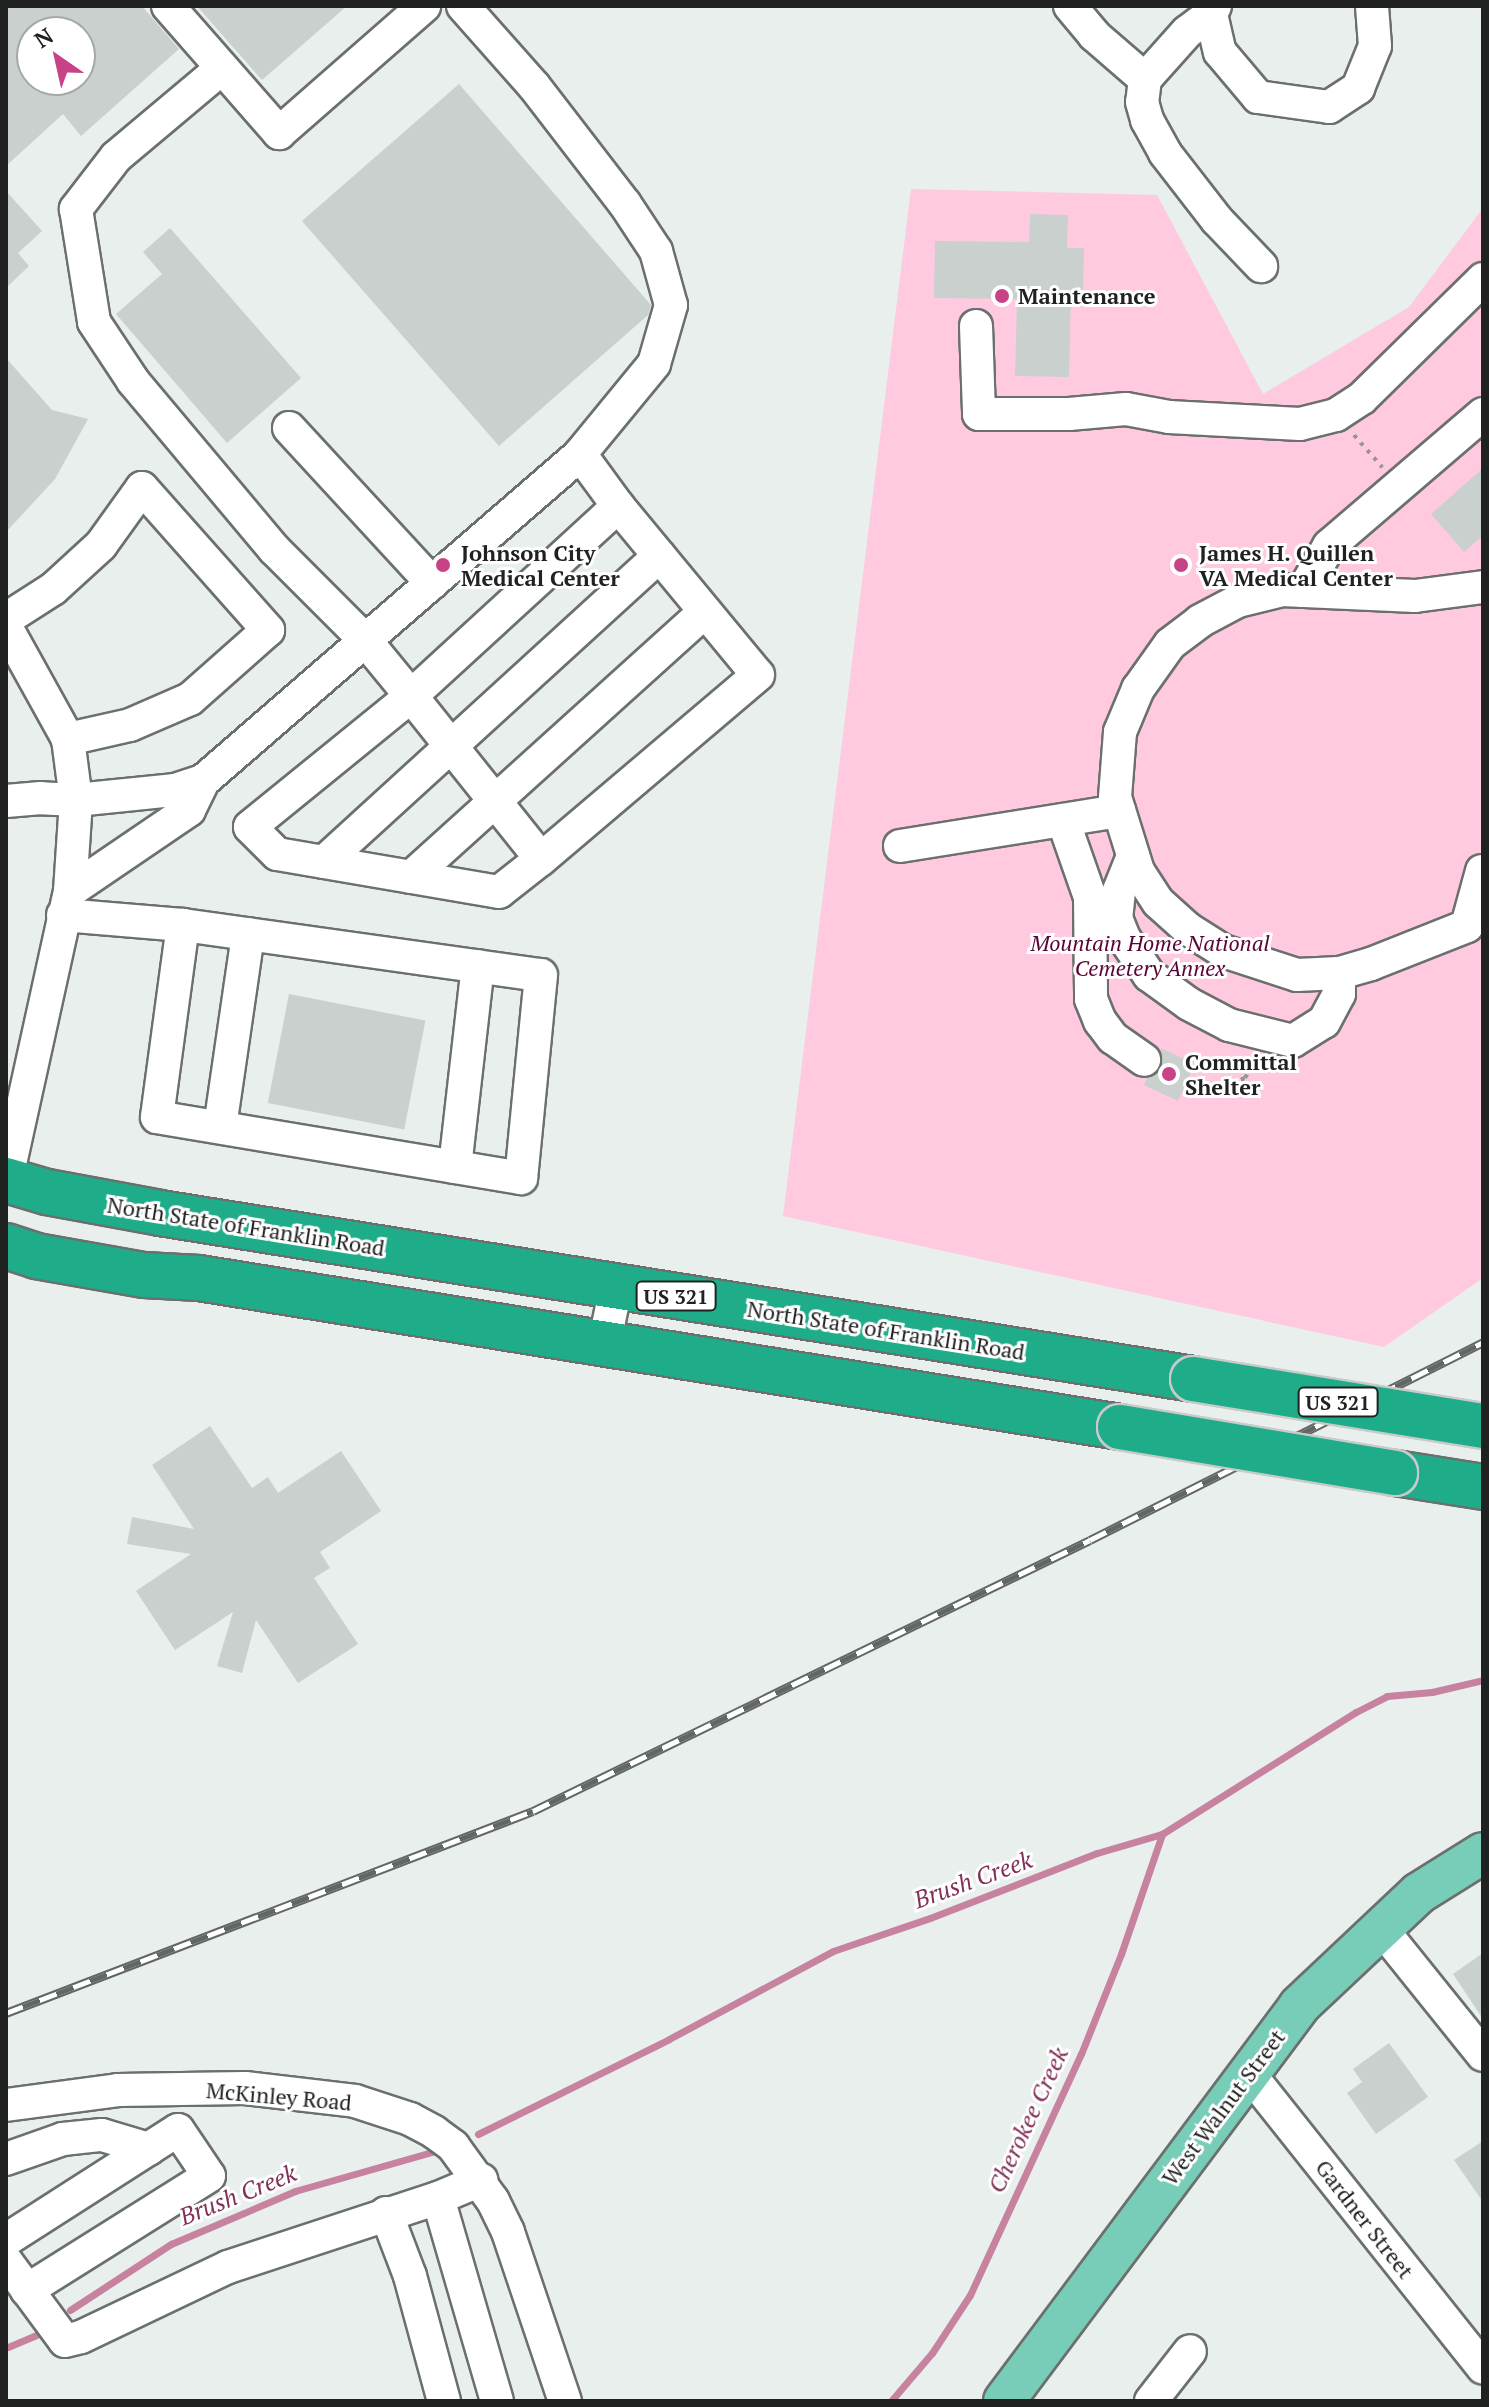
<!DOCTYPE html>
<html>
<head>
<meta charset="utf-8">
<style>
	body { margin:0 }
	#map { position:relative; width:1489px; height:2407px; overflow:hidden; background:#e8efec; font-family:"PT Serif",serif }
	div>[style] { position:absolute }
	[style*='--x'] { left:calc(var(--x)*1px); top:calc(var(--y)*1px); width:calc(var(--w)*1px); rotate:calc(var(--a)*1deg) }
	.green>* { inset:0; background:#ffcae0 }
	.stream>* { height:7px; margin:-3.5px; padding:0 3.5px; transform-origin:3.5px; border-radius:3.5px; background:#c782a0 }
	.building>* { inset:0; background:#c9d0cd; transform-origin:0 0 }
	.path>* { height:4px; margin-top:-2px; transform-origin:0; background:repeating-linear-gradient(90deg,#929795 0 4px,transparent 0 10px) }
	.roads { filter:drop-shadow(2px 0 #6b706e) drop-shadow(-2px 0 #6b706e) drop-shadow(0 2px #6b706e) drop-shadow(0 -2px #6b706e) }
	.minor>* { height:32px; margin:-16px; padding:0 16px; transform-origin:16px; border-radius:16px; background:#fff }
	.major>* { height:40px; margin:-20px; padding:0 20px; transform-origin:20px; border-radius:20px; background:#78cdb8 }
	.highway>* { height:44px; margin:-22px; padding:0 22px; transform-origin:22px; border-radius:22px; background:#1eac89 }
	.rail>* { height:9px; margin-top:-4.5px; transform-origin:0; background:repeating-linear-gradient(90deg,#fff 0 18px,#626664 0 36px); box-sizing:border-box; border-block:2px solid #626664 }
	.bridges { filter:drop-shadow(2px 0 #c9caca) drop-shadow(-2px 0 #c9caca) drop-shadow(0 2px #c9caca) drop-shadow(0 -2px #c9caca) }
	.highway-bridge>* { height:44px; margin:-22px; padding:0 22px; transform-origin:22px; border-radius:22px; background:#1eac89 }
	.dots>* { width:22px; height:22px; translate:-50% -50%; box-sizing:border-box; border:4px solid #fff; border-radius:50% }
	span { translate:-50% -50%; white-space:nowrap; text-align:center; line-height:1.15; -webkit-text-stroke:6px #fff; paint-order:stroke }
	.shield-label span { padding:2px 6px; background:#fff; border:2px solid; border-radius:6px; -webkit-text-stroke-width:0 }
	.shield-label { font-size:20px; color:#202221; font-weight:700 }
	.poi-label { font-size:22px; color:#202221; font-weight:700 }
	.left { translate:0 -50%; text-align:left }
	.park-label { font-size:22px; color:#590436; font-style:italic }
	.street-label { font-size:22px; color:#202221 }
	.water-label { font-size:24px; color:#823059; font-style:italic }
	.frame { position:absolute; inset:0; border:8px solid #202221; pointer-events:none }
	.north { position:absolute; left:16px; top:16px; width:80px; height:80px; box-sizing:border-box; background:#fff; border:2px solid #a6a7a6; border-radius:50%; rotate:326deg; font-size:22px; font-weight:700; line-height:32px; text-align:center; color:#202221 }
	.north::after { content:''; display:block; margin:auto; width:28px; height:36px; background:#c74286; clip-path:polygon(50% 0,100% 100%,50% 72%,0 100%) }
</style>
</head>
<body>
<div id="map">
	<div class="green">
		<div style="clip-path:polygon(911px 189px,1157px 195px,1263px 394px,1409px 307px,1483px 208px,1483px 1278px,1384px 1347px,783px 1216px)"></div>
	</div>
	<div class="stream">
		<div style="--x:478;--y:2134;--w:213;--a:-26.4"></div>
		<div style="--x:669;--y:2039;--w:186;--a:-28.2"></div>
		<div style="--x:833;--y:1951;--w:102;--a:-18.8"></div>
		<div style="--x:930;--y:1918;--w:179;--a:-21.3"></div>
		<div style="--x:1097;--y:1853;--w:68;--a:-16.3"></div>
		<div style="--x:1162;--y:1834;--w:229;--a:-32.2"></div>
		<div style="--x:1356;--y:1712;--w:35;--a:-27"></div>
		<div style="--x:1387;--y:1696;--w:45;--a:-5.1"></div>
		<div style="--x:1432;--y:1692;--w:52;--a:-13.2"></div>
		<div style="--x:70;--y:2310;--w:121;--a:-33.2"></div>
		<div style="--x:171;--y:2244;--w:135;--a:-23.1"></div>
		<div style="--x:295;--y:2191;--w:146;--a:-15.9"></div>
		<div style="--x:8;--y:2347;--w:34;--a:-23"></div>
		<div style="--x:891;--y:2401;--w:63;--a:-49.5"></div>
		<div style="--x:932;--y:2353;--w:69;--a:-56.8"></div>
		<div style="--x:970;--y:2295;--w:265;--a:-65.3"></div>
		<div style="--x:1081;--y:2054;--w:108;--a:-68.2"></div>
		<div style="--x:1121;--y:1954;--w:127;--a:-71.1"></div>
	</div>
	<div class="building">
		<div style="clip-path:polygon(evenodd,6px 6px,142px 6px,179px 49px,81px 136px,63px 114px,6px 166px,6px 6px,32px 32px,80px 32px,80px 80px,32px 80px,32px 32px)"></div>
		<div style="clip-path:polygon(197px 6px,347px 6px,262px 80px)"></div>
		<div style="clip-path:polygon(459px 84px,651px 305px,648px 315px,499px 446px,302px 221px)"></div>
		<div style="clip-path:polygon(6px 191px,42px 231px,18px 253px,29px 266px,6px 288px)"></div>
		<div style="clip-path:polygon(1030px 214px,1068px 215px,1067px 248px,1084px 248px,1083px 294px,1071px 293px,1069px 377px,1015px 376px,1017px 299px,934px 298px,935px 241px,1029px 242px)"></div>
		<div style="clip-path:polygon(170px 228px,301px 378px,227px 443px,116px 314px,162px 274px,143px 252px)"></div>
		<div style="clip-path:polygon(6px 358px,52px 410px,88px 419px,55px 479px,6px 532px)"></div>
		<div style="clip-path:polygon(1483px 468px,1483px 536px,1464px 552px,1431px 514px)"></div>
		<div style="left:289px;top:994px;width:139px;height:111px;rotate:11deg"></div>
		<div style="clip-path:polygon(1161px 1048px,1195px 1064px,1178px 1101px,1144px 1085px,1147px 1078px,1160px 1070px)"></div>
		<div style="clip-path:polygon(210px 1426px,252px 1488px,268px 1477px,278px 1493px,341px 1451px,381px 1511px,320px 1552px,330px 1568px,314px 1578px,358px 1644px,298px 1683px,256px 1620px,242px 1673px,217px 1666px,233px 1612px,175px 1650px,136px 1591px,191px 1554px,127px 1544px,132px 1517px,194px 1529px,152px 1465px)"></div>
		<div style="clip-path:polygon(1483px 1953px,1483px 2019px,1453px 1974px)"></div>
		<div style="clip-path:polygon(1389px 2043px,1428px 2097px,1376px 2134px,1347px 2093px,1362px 2082px,1353px 2069px)"></div>
		<div style="clip-path:polygon(1483px 2141px,1483px 2202px,1454px 2160px)"></div>
	</div>
	<div class="path">
		<div style="--x:1354;--y:435;--w:43;--a:48.8"></div>
		<div style="--x:1192;--y:1084;--w:31;--a:9"></div>
		<div style="--x:1223;--y:1089;--w:25;--a:-27"></div>
		<div style="--x:1245;--y:1078;--w:22;--a:-60"></div>
	</div>
	<div class="roads">
		<div class="minor">
			<div style="--x:168;--y:6;--w:169;--a:48.8"></div>
			<div style="--x:279;--y:133;--w:193;--a:-41.2"></div>
			<div style="--x:463;--y:6;--w:107;--a:48.4"></div>
			<div style="--x:534;--y:86;--w:149;--a:52.4"></div>
			<div style="--x:625;--y:204;--w:56;--a:56.6"></div>
			<div style="--x:656;--y:251;--w:56;--a:74.5"></div>
			<div style="--x:671;--y:305;--w:61;--a:106.1"></div>
			<div style="--x:654;--y:364;--w:117;--a:129.4"></div>
			<div style="--x:580;--y:454;--w:64;--a:53.8"></div>
			<div style="--x:1070;--y:6;--w:38;--a:50"></div>
			<div style="--x:1094;--y:35;--w:67;--a:40.8"></div>
			<div style="--x:1145;--y:79;--w:63;--a:-48.2"></div>
			<div style="--x:1187;--y:32;--w:30;--a:-37"></div>
			<div style="--x:1215;--y:6;--w:9;--a:117"></div>
			<div style="--x:1211;--y:14;--w:39;--a:77"></div>
			<div style="--x:1220;--y:52;--w:59;--a:49.8"></div>
			<div style="--x:1258;--y:97;--w:72;--a:8"></div>
			<div style="--x:1329;--y:107;--w:35;--a:-33"></div>
			<div style="--x:1358;--y:88;--w:45;--a:-68"></div>
			<div style="--x:1375;--y:46;--w:40;--a:-94.3"></div>
			<div style="--x:222;--y:68;--w:138;--a:140"></div>
			<div style="--x:116;--y:157;--w:66;--a:127.6"></div>
			<div style="--x:76;--y:209;--w:114;--a:80.9"></div>
			<div style="--x:94;--y:322;--w:71;--a:56.5"></div>
			<div style="--x:133;--y:381;--w:219;--a:50"></div>
			<div style="--x:274;--y:549;--w:129;--a:45"></div>
			<div style="--x:365;--y:640;--w:72;--a:50.6"></div>
			<div style="--x:411;--y:696;--w:281;--a:-42.5"></div>
			<div style="--x:618;--y:506;--w:219;--a:50.4"></div>
			<div style="--x:758;--y:675;--w:285;--a:139.7"></div>
			<div style="--x:541;--y:859;--w:53;--a:141.8"></div>
			<div style="--x:499;--y:892;--w:225;--a:-170.3"></div>
			<div style="--x:277;--y:854;--w:38;--a:-135"></div>
			<div style="--x:250;--y:827;--w:208;--a:-39.1"></div>
			<div style="--x:411;--y:696;--w:208;--a:51.4"></div>
			<div style="--x:1145;--y:79;--w:23;--a:97"></div>
			<div style="--x:1142;--y:102;--w:19;--a:74"></div>
			<div style="--x:1147;--y:120;--w:38;--a:61"></div>
			<div style="--x:1165;--y:153;--w:85;--a:52.2"></div>
			<div style="--x:1217;--y:220;--w:64;--a:46.3"></div>
			<div style="--x:976;--y:326;--w:88;--a:88"></div>
			<div style="--x:979;--y:414;--w:90;--a:0"></div>
			<div style="--x:1069;--y:414;--w:57;--a:-5"></div>
			<div style="--x:1126;--y:409;--w:44;--a:10.5"></div>
			<div style="--x:1169;--y:417;--w:131;--a:3.1"></div>
			<div style="--x:1300;--y:424;--w:37;--a:-14"></div>
			<div style="--x:1336;--y:415;--w:31;--a:-33"></div>
			<div style="--x:1362;--y:398;--w:170;--a:-44.5"></div>
			<div style="--x:289;--y:428;--w:211;--a:47.3"></div>
			<div style="--x:1303;--y:591;--w:52;--a:-60"></div>
			<div style="--x:1329;--y:546;--w:203;--a:-40.6"></div>
			<div style="--x:6;--y:619;--w:56;--a:-32.6"></div>
			<div style="--x:53;--y:589;--w:65;--a:-42.5"></div>
			<div style="--x:101;--y:545;--w:70;--a:-54.3"></div>
			<div style="--x:142;--y:488;--w:190;--a:48.4"></div>
			<div style="--x:268;--y:630;--w:104;--a:138.5"></div>
			<div style="--x:190;--y:699;--w:65;--a:156.6"></div>
			<div style="--x:130;--y:725;--w:64;--a:167.3"></div>
			<div style="--x:6;--y:627;--w:128;--a:61"></div>
			<div style="--x:68;--y:739;--w:62;--a:82.5"></div>
			<div style="--x:76;--y:800;--w:35;--a:-177"></div>
			<div style="--x:41;--y:798;--w:35;--a:175"></div>
			<div style="--x:1063;--y:820;--w:82;--a:70.7"></div>
			<div style="--x:1090;--y:897;--w:102;--a:89.4"></div>
			<div style="--x:1091;--y:999;--w:24;--a:68"></div>
			<div style="--x:1100;--y:1021;--w:21;--a:53"></div>
			<div style="--x:1113;--y:1038;--w:38;--a:35"></div>
			<div style="--x:900;--y:846;--w:222;--a:-9.1"></div>
			<div style="--x:1133;--y:856;--w:38;--a:112"></div>
			<div style="--x:1119;--y:891;--w:27;--a:96"></div>
			<div style="--x:1116;--y:918;--w:22;--a:68"></div>
			<div style="--x:1124;--y:938;--w:45;--a:56"></div>
			<div style="--x:1149;--y:975;--w:49;--a:35.9"></div>
			<div style="--x:1189;--y:1004;--w:45;--a:27.7"></div>
			<div style="--x:1229;--y:1025;--w:66;--a:14"></div>
			<div style="--x:1293;--y:1041;--w:36;--a:-32"></div>
			<div style="--x:1324;--y:1022;--w:32;--a:-62"></div>
			<div style="--x:1339;--y:994;--w:21;--a:-90"></div>
			<div style="--x:324;--y:862;--w:454;--a:-42.4"></div>
			<div style="--x:1482;--y:871;--w:57;--a:105.3"></div>
			<div style="--x:1467;--y:926;--w:103;--a:158.4"></div>
			<div style="--x:1371;--y:964;--w:33;--a:164"></div>
			<div style="--x:1339;--y:973;--w:42;--a:177.3"></div>
			<div style="--x:1297;--y:975;--w:78;--a:-162"></div>
			<div style="--x:1223;--y:951;--w:41;--a:-147.8"></div>
			<div style="--x:1188;--y:929;--w:40;--a:-138"></div>
			<div style="--x:1158;--y:902;--w:37;--a:-123"></div>
			<div style="--x:1138;--y:871;--w:77;--a:-107.3"></div>
			<div style="--x:1115;--y:797;--w:65;--a:-85.6"></div>
			<div style="--x:1120;--y:732;--w:47;--a:-67.3"></div>
			<div style="--x:1138;--y:689;--w:55;--a:-54.6"></div>
			<div style="--x:1170;--y:644;--w:38;--a:-37"></div>
			<div style="--x:1200;--y:621;--w:43;--a:-27.8"></div>
			<div style="--x:1238;--y:601;--w:45;--a:-14"></div>
			<div style="--x:1282;--y:590;--w:133;--a:2.6"></div>
			<div style="--x:1415;--y:596;--w:69;--a:-7.5"></div>
			<div style="--x:411;--y:877;--w:396;--a:-42.1"></div>
			<div style="--x:70;--y:891;--w:144;--a:-34.2"></div>
			<div style="--x:189;--y:810;--w:32;--a:-64"></div>
			<div style="--x:63;--y:915;--w:120;--a:4.8"></div>
			<div style="--x:183;--y:925;--w:361;--a:8"></div>
			<div style="--x:541;--y:975;--w:204;--a:95.6"></div>
			<div style="--x:521;--y:1178;--w:369;--a:-170.5"></div>
			<div style="--x:157;--y:1117;--w:194;--a:-82.3"></div>
			<div style="--x:220;--y:1127;--w:195;--a:-81.7"></div>
			<div style="--x:455;--y:1167;--w:202;--a:-83.5"></div>
			<div style="--x:6;--y:1182;--w:298;--a:-77.6"></div>
			<div style="--x:70;--y:891;--w:91;--a:-86.2"></div>
			<div style="--x:76;--y:800;--w:100;--a:-5.8"></div>
			<div style="--x:175;--y:790;--w:29;--a:-18"></div>
			<div style="--x:203;--y:781;--w:499;--a:-40.9"></div>
			<div style="--x:604;--y:1345;--w:59;--a:-78.3"></div>
			<div style="--x:1380;--y:1927;--w:164;--a:51.2"></div>
			<div style="--x:1247;--y:2071;--w:379;--a:51.5"></div>
			<div style="--x:6;--y:2105;--w:113;--a:-7.6"></div>
			<div style="--x:118;--y:2090;--w:127;--a:-0.9"></div>
			<div style="--x:245;--y:2088;--w:111;--a:6.7"></div>
			<div style="--x:355;--y:2101;--w:58;--a:18.1"></div>
			<div style="--x:410;--y:2119;--w:27;--a:28"></div>
			<div style="--x:434;--y:2132;--w:24;--a:36"></div>
			<div style="--x:453;--y:2146;--w:68;--a:54"></div>
			<div style="--x:493;--y:2201;--w:34;--a:64"></div>
			<div style="--x:508;--y:2232;--w:178;--a:71.4"></div>
			<div style="--x:6;--y:2159;--w:60;--a:-19.3"></div>
			<div style="--x:63;--y:2139;--w:39;--a:-6"></div>
			<div style="--x:102;--y:2135;--w:49;--a:16.6"></div>
			<div style="--x:438;--y:2198;--w:211;--a:73.8"></div>
			<div style="--x:386;--y:2213;--w:67;--a:69.1"></div>
			<div style="--x:410;--y:2276;--w:130;--a:74.8"></div>
			<div style="--x:6;--y:2240;--w:204;--a:-32.6"></div>
			<div style="--x:178;--y:2130;--w:55;--a:56"></div>
			<div style="--x:209;--y:2176;--w:215;--a:147.9"></div>
			<div style="--x:6;--y:2261;--w:99;--a:53.6"></div>
			<div style="--x:65;--y:2341;--w:16;--a:-14"></div>
			<div style="--x:81;--y:2337;--w:163;--a:-25.5"></div>
			<div style="--x:228;--y:2267;--w:221;--a:-18.2"></div>
			<div style="--x:438;--y:2198;--w:47;--a:-22.7"></div>
			<div style="--x:1151;--y:2401;--w:63;--a:-52"></div>
		</div>
		<div class="major">
			<div style="--x:1004;--y:2401;--w:493;--a:-53.2"></div>
			<div style="--x:1299;--y:2006;--w:165;--a:-43.3"></div>
			<div style="--x:1419;--y:1893;--w:75;--a:-32"></div>
		</div>
		<div class="highway">
			<div style="--x:6;--y:1180;--w:43;--a:16.3"></div>
			<div style="--x:47;--y:1192;--w:115;--a:10.5"></div>
			<div style="--x:160;--y:1213;--w:1046;--a:9.13"></div>
			<div style="--x:6;--y:1246;--w:32;--a:18"></div>
			<div style="--x:36;--y:1256;--w:110;--a:10"></div>
			<div style="--x:144;--y:1275;--w:55;--a:3.1"></div>
			<div style="--x:199;--y:1278;--w:933;--a:9.19"></div>
			<div style="--x:1395;--y:1473;--w:89;--a:9"></div>
		</div>
	</div>
	<div class="rail">
		<div style="--x:6;--y:2013;--w:564;--a:-20.97"></div>
		<div style="--x:533;--y:1811;--w:619;--a:-25.94"></div>
		<div style="--x:1090;--y:1540;--w:440;--a:-26.7"></div>
	</div>
	<div class="bridges">
		<div class="highway-bridge">
			<div style="--x:1193;--y:1379;--w:293;--a:9.2"></div>
			<div style="--x:1120;--y:1427;--w:279;--a:9.5"></div>
		</div>
	</div>
	<div class="dots">
		<div style="left:1002px;top:296px;background:#c74286"></div>
		<div style="left:443px;top:565px;background:#c74286"></div>
		<div style="left:1181px;top:565px;background:#c74286"></div>
		<div style="left:1169px;top:1074px;background:#c74286"></div>
	</div>
	<div class="shield-label">
		<span style="left:676px;top:1296px">US 321</span>
		<span style="left:1338px;top:1402px">US 321</span>
	</div>
	<div class="poi-label">
		<span class="left" style="left:1018px;top:296px">Maintenance</span>
		<span class="left" style="left:461px;top:565px">Johnson City<br>Medical Center</span>
		<span class="left" style="left:1199px;top:565px">James H. Quillen<br>VA Medical Center</span>
		<span class="left" style="left:1185px;top:1074px">Committal<br>Shelter</span>
	</div>
	<div class="park-label">
		<span style="left:1150px;top:955px">Mountain Home National<br>Cemetery Annex</span>
	</div>
	<div class="street-label">
		<span style="left:246px;top:1226px;rotate:9deg">North State of Franklin Road</span>
		<span style="left:886px;top:1330px;rotate:9deg">North State of Franklin Road</span>
		<span style="left:279px;top:2096px;rotate:5deg">McKinley Road</span>
		<span style="left:1223px;top:2107px;rotate:-53deg">West Walnut Street</span>
		<span style="left:1365px;top:2219px;rotate:52deg">Gardner Street</span>
	</div>
	<div class="water-label">
		<span style="left:973px;top:1880px;rotate:-20deg">Brush Creek</span>
		<span style="left:1028px;top:2120px;rotate:-65deg">Cherokee Creek</span>
		<span style="left:238px;top:2195px;rotate:-22deg">Brush Creek</span>
	</div>
	<div class="frame"></div>
	<div class="north">N</div>
</div>
</body>
</html>
